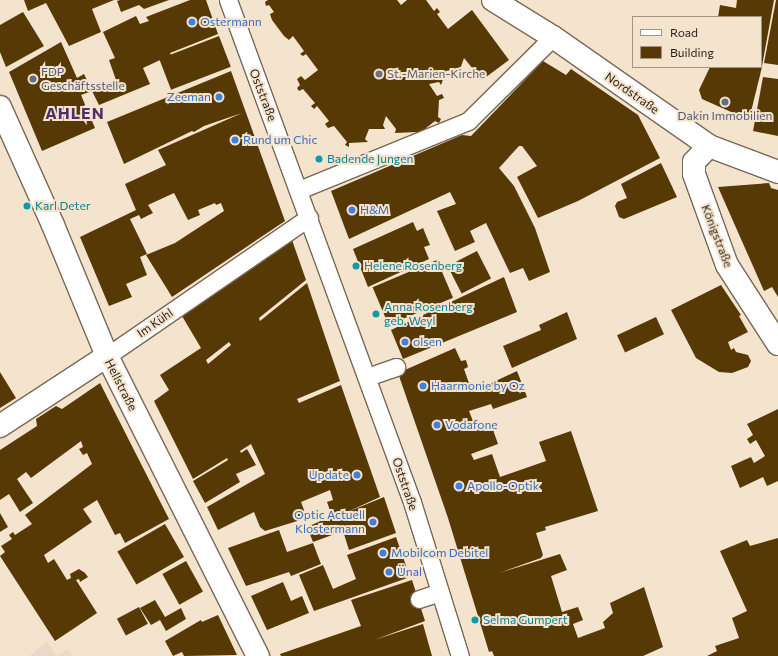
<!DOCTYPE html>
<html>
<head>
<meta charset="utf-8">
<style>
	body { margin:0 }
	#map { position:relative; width:778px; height:656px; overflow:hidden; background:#f4e3cd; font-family:Commissioner,sans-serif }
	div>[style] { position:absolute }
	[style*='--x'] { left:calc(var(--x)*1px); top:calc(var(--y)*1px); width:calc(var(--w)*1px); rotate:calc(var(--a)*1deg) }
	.education>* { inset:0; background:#ecd8c9 }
	.building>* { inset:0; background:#573906; transform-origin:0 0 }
	.roads { filter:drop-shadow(1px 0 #776855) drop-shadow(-1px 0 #776855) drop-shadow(0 1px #776855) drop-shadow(0 -1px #776855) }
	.pedestrian>* { height:17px; margin:-8.5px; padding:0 8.5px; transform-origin:8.5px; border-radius:8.5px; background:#fff }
	.minor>* { height:22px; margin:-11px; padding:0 11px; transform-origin:11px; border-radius:11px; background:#fff }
	.dots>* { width:11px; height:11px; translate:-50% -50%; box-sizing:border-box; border:2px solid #f4e3cd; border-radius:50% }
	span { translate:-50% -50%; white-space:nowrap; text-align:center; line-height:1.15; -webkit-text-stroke:4px #f4e3cd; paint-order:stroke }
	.shop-label { font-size:12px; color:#366cbe }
	.left { translate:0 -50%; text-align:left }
	.right { translate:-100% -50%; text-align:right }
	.service-label { font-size:12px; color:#4e5e75 }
	.worship-label { font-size:12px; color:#5b616d }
	.street-label { font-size:12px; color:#261f17 }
	.culture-label { font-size:12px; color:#0d838f }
	.district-label { font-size:16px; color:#503069; font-weight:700; letter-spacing:1px }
	.legend { position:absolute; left:632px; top:16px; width:130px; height:52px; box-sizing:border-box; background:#f4e3cd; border:1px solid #a29584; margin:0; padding:5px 7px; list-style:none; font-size:12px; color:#261f17 }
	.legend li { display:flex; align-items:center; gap:8px; height:20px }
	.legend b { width:20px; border:1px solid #a29584 }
</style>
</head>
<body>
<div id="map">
	<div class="education">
		<div style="clip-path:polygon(47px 642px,56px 656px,68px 649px,72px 656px,29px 656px)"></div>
	</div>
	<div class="building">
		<div style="clip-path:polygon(24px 0,114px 0,92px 9px,101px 32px,69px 46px,46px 3px,28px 11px)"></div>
		<div style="clip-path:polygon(120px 0,169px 0,144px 9px,139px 5px,121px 12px,117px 1px)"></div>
		<div style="clip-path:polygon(190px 0,206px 0,218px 34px,170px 53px,171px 55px,143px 68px,150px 84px,99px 105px,92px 91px,116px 80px,109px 60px,115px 58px,103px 32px,136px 16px,140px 24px,149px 21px,146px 17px)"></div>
		<div style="clip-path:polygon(268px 0,397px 0,401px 5px,407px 0,426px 0,434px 11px,437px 8px,440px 12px,437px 14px,448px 29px,472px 10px,509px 60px,482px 80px,464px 58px,459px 72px,456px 69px,446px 71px,441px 85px,439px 82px,429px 84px,437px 96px,442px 94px,444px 98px,439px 100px,438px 117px,441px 119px,439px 123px,435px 121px,421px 132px,419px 137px,417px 132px,395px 133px,396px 129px,386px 116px,383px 125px,385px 129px,369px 129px,365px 139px,368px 142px,349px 143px,349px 147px,345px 145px,347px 142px,334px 126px,328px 128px,325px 124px,329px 121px,317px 106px,314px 109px,311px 106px,315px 103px,303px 89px,299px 91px,297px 88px,300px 85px,297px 79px,301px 76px,305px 80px,318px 70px,306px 54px,303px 56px,300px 54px,304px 51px,293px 36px,289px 40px,284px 36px,272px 20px,270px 14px,274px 12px,269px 5px,266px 6px,265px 2px)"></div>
		<div style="clip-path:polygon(737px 0,774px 0,762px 66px,761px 17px,718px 17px,720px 5px,736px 8px)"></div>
		<div style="clip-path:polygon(776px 0,778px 0,778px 65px,764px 63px)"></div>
		<div style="clip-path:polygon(23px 12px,44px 46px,6px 67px,0 52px,0 25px)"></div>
		<div style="left:219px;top:36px;width:33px;height:64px;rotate:69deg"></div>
		<div style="clip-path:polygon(61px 42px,77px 78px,84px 74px,92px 91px,81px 95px,95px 128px,42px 151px,9px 72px)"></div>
		<div style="clip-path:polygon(543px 61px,566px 75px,571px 69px,638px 115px,660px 158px,578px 201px,538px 218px,517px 177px,537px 166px,522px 146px,519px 146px,499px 168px,514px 186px,535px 228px,550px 272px,529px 281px,523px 268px,510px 273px,486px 223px,470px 231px,475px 242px,455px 251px,437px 211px,456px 204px,450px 192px,349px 239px,331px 191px,462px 135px,471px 136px)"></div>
		<div style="clip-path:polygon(710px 67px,762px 67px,749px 120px,702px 99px,699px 90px)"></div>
		<div style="clip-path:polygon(231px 71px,285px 221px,172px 297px,146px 255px,175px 243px,224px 211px,221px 203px,216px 205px,215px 203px,198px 210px,200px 215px,188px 220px,174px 193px,148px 205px,153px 213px,141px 219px,139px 215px,130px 219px,147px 254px,140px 257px,147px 275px,126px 284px,132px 297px,109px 306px,80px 237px,136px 210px,125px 184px,166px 165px,158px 150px,242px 113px,204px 126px,194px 132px,192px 131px,124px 164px,107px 122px)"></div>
		<div style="clip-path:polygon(763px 77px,778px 79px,778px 136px,753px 131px)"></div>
		<div style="clip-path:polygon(661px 163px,677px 197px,624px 219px,619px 217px,615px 206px,617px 202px,627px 198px,621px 184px)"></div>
		<div style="clip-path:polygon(769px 183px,771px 188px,778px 190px,778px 297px,772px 287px,764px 291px,718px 187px)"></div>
		<div style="clip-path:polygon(413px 222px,417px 231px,423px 228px,430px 245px,424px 247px,429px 259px,368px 287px,353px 249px)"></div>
		<div style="clip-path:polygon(evenodd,292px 240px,306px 280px,259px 318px,260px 321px,307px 283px,340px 381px,297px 399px,299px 403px,341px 385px,380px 497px,345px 513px,384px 497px,396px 533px,349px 550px,343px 531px,313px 542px,307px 527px,332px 516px,327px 502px,333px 500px,330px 490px,301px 502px,307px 518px,265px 531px,260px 527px,254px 512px,218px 530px,207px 507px,265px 474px,251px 444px,240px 451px,241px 453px,247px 449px,256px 465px,236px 474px,240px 482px,205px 503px,193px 481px,228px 460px,227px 458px,193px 479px,154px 401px,169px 390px,160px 375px,201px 348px,182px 316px,292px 240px,229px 342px,231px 345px,208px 364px,206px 360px,229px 342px)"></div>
		<div style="left:477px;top:251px;width:31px;height:33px;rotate:63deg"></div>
		<div style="left:437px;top:260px;width:41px;height:70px;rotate:67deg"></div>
		<div style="clip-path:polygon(504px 277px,517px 312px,403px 359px,391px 330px)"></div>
		<div style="clip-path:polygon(721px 285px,741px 315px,739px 316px,748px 332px,728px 342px,731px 350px,734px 348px,736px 352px,748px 355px,751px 361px,748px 367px,732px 373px,719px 372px,696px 358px,671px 310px)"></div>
		<div style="clip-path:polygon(567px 312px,577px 339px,512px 368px,503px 346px,541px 330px,539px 325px)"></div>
		<div style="left:656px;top:317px;width:19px;height:43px;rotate:65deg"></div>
		<div style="clip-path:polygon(455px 348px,461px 361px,466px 360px,468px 367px,464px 369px,472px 392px,517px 371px,527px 397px,493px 409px,491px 404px,469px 411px,476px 429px,491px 424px,498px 444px,471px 454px,474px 460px,492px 454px,500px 477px,546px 461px,539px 442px,571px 431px,598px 511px,545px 527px,546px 530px,536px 533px,543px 555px,541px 558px,499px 573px,560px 554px,567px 570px,551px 576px,562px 612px,578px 607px,583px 620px,573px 624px,578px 638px,605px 628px,603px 622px,613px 613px,610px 603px,644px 587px,663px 647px,643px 656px,494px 656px,492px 651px,489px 652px,448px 518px,398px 373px)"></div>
		<div style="clip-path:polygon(0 372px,16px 398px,0 408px)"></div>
		<div style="clip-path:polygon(100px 383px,169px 519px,125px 543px,120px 533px,115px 535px,97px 500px,83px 509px,92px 522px,44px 555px,48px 563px,54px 559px,67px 580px,71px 578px,70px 574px,79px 569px,85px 573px,88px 577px,80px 582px,79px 579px,76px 580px,97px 613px,55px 641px,0 556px,5px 552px,1px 546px,12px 539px,9px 535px,13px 532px,15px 535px,32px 524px,25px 515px,92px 464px,87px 453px,83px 455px,79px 449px,83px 447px,81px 441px,31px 478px,26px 472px,17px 479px,33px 503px,20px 512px,9px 494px,0 500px,0 450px,37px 426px,36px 419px,56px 406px,62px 409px)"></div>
		<div style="clip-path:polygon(778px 409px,778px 481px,767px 486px,763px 477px,740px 488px,731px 466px,751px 457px,754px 463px,765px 456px,756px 440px,750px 444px,747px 439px,753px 435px,747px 424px)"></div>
		<div style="clip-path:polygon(0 513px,8px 527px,0 532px)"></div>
		<div style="left:165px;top:524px;width:38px;height:55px;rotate:60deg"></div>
		<div style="clip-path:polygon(279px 530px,287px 552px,313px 543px,321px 564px,291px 576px,289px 572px,246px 586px,228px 548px)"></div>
		<div style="clip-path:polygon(396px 537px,410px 577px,314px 611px,299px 575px,323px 565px,333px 589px,356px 579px,347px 555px)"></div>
		<div style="clip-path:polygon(778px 538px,778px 656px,707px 656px,717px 651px,715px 646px,739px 638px,732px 618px,747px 611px,720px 551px,747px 540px,750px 546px)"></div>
		<div style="left:186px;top:561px;width:35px;height:27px;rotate:61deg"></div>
		<div style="clip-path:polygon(412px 580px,425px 621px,374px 640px,423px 624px,432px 656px,281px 656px,280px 654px,361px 626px,351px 600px)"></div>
		<div style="clip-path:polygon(283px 582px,291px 601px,302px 596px,309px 613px,267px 630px,251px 596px)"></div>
		<div style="clip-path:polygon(155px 600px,165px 617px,181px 608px,186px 619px,166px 631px,160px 620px,151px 625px,140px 608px)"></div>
		<div style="left:139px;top:607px;width:19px;height:25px;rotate:62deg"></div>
		<div style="clip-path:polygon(218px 615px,237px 655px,184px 656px,182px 652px,173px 656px,165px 641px,201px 620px,202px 622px)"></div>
	</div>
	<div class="roads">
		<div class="pedestrian">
			<div style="--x:228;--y:0;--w:535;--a:69.87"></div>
			<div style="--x:412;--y:502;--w:161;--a:72.7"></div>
			<div style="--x:299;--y:190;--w:183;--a:-22.2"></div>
			<div style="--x:468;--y:121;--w:120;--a:-44.7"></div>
			<div style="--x:107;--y:356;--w:245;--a:-34.5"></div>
			<div style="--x:367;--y:377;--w:31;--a:-19"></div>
			<div style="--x:419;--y:599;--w:22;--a:-18"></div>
		</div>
		<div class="minor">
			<div style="--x:493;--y:0;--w:70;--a:31.7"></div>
			<div style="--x:553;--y:37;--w:190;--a:34.9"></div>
			<div style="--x:709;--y:146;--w:74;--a:20.6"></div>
			<div style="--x:0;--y:107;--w:129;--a:65.8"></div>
			<div style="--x:53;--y:225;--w:142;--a:67.6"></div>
			<div style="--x:107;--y:356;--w:336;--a:63.3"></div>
			<div style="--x:709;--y:146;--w:22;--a:133"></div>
			<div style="--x:694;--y:162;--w:12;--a:90"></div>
			<div style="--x:694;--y:174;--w:97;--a:70.1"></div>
			<div style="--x:727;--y:265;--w:94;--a:57.2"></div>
			<div style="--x:0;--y:426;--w:128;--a:-33.2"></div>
		</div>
	</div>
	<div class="dots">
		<div style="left:192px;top:22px;background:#3f7fe0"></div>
		<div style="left:379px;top:74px;background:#6b7280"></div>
		<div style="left:33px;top:79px;background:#5c6f8a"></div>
		<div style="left:219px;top:97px;background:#3f7fe0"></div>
		<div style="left:725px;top:102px;background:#5c6f8a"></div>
		<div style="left:235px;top:140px;background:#3f7fe0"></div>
		<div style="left:319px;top:159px;background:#0f9aa8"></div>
		<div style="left:27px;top:206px;background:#0f9aa8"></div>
		<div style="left:352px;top:210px;background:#3f7fe0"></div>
		<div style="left:356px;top:266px;background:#0f9aa8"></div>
		<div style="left:376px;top:314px;background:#0f9aa8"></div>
		<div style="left:405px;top:342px;background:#3f7fe0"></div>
		<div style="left:423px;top:386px;background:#3f7fe0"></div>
		<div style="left:437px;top:425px;background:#3f7fe0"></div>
		<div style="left:357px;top:475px;background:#3f7fe0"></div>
		<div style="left:459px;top:486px;background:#3f7fe0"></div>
		<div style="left:373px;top:522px;background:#3f7fe0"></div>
		<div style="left:383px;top:553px;background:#3f7fe0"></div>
		<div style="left:389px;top:572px;background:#3f7fe0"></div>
		<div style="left:475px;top:620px;background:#0f9aa8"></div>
	</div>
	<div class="shop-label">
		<span class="left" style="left:200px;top:22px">Ostermann</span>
		<span class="right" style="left:211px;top:97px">Zeeman</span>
		<span class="left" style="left:243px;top:140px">Rund um Chic</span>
		<span class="left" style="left:360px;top:210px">H&amp;M</span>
		<span class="left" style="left:413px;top:342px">olsen</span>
		<span class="left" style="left:431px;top:386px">Haarmonie by Oz</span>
		<span class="left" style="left:445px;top:425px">Vodafone</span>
		<span class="right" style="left:349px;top:475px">Update</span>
		<span class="left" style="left:467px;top:486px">Apollo-Optik</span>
		<span class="right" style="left:365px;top:522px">Optic Actuell<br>Klostermann</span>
		<span class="left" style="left:391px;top:553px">Mobilcom Debitel</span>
		<span class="left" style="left:397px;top:572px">Ünal</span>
	</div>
	<div class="service-label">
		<span class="left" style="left:41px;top:79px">FDP<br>Geschäftsstelle</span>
		<span style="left:725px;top:116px">Dakin Immobilien</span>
	</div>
	<div class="worship-label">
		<span class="left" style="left:387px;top:74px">St.-Marien-Kirche</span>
	</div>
	<div class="street-label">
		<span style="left:632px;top:93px;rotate:35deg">Nordstraße</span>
		<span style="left:263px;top:95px;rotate:69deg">Oststraße</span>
		<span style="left:717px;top:236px;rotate:69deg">Königstraße</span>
		<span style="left:155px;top:323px;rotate:-35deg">Im Kühl</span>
		<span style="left:121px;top:385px;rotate:63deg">Hellstraße</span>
		<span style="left:405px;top:484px;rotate:71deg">Oststraße</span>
	</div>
	<div class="culture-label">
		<span class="left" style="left:327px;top:159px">Badende Jungen</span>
		<span class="left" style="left:35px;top:206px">Karl Deter</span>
		<span class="left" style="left:364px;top:266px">Helene Rosenberg</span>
		<span class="left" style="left:384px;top:314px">Anna Rosenberg<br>geb. Weyl</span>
		<span class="left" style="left:483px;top:620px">Selma Gumpert</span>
	</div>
	<div class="district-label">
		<span style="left:75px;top:113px">AHLEN</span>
	</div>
	<ul class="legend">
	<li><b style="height:5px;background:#fff"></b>Road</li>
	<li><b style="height:11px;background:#573906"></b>Building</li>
	</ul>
</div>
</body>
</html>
